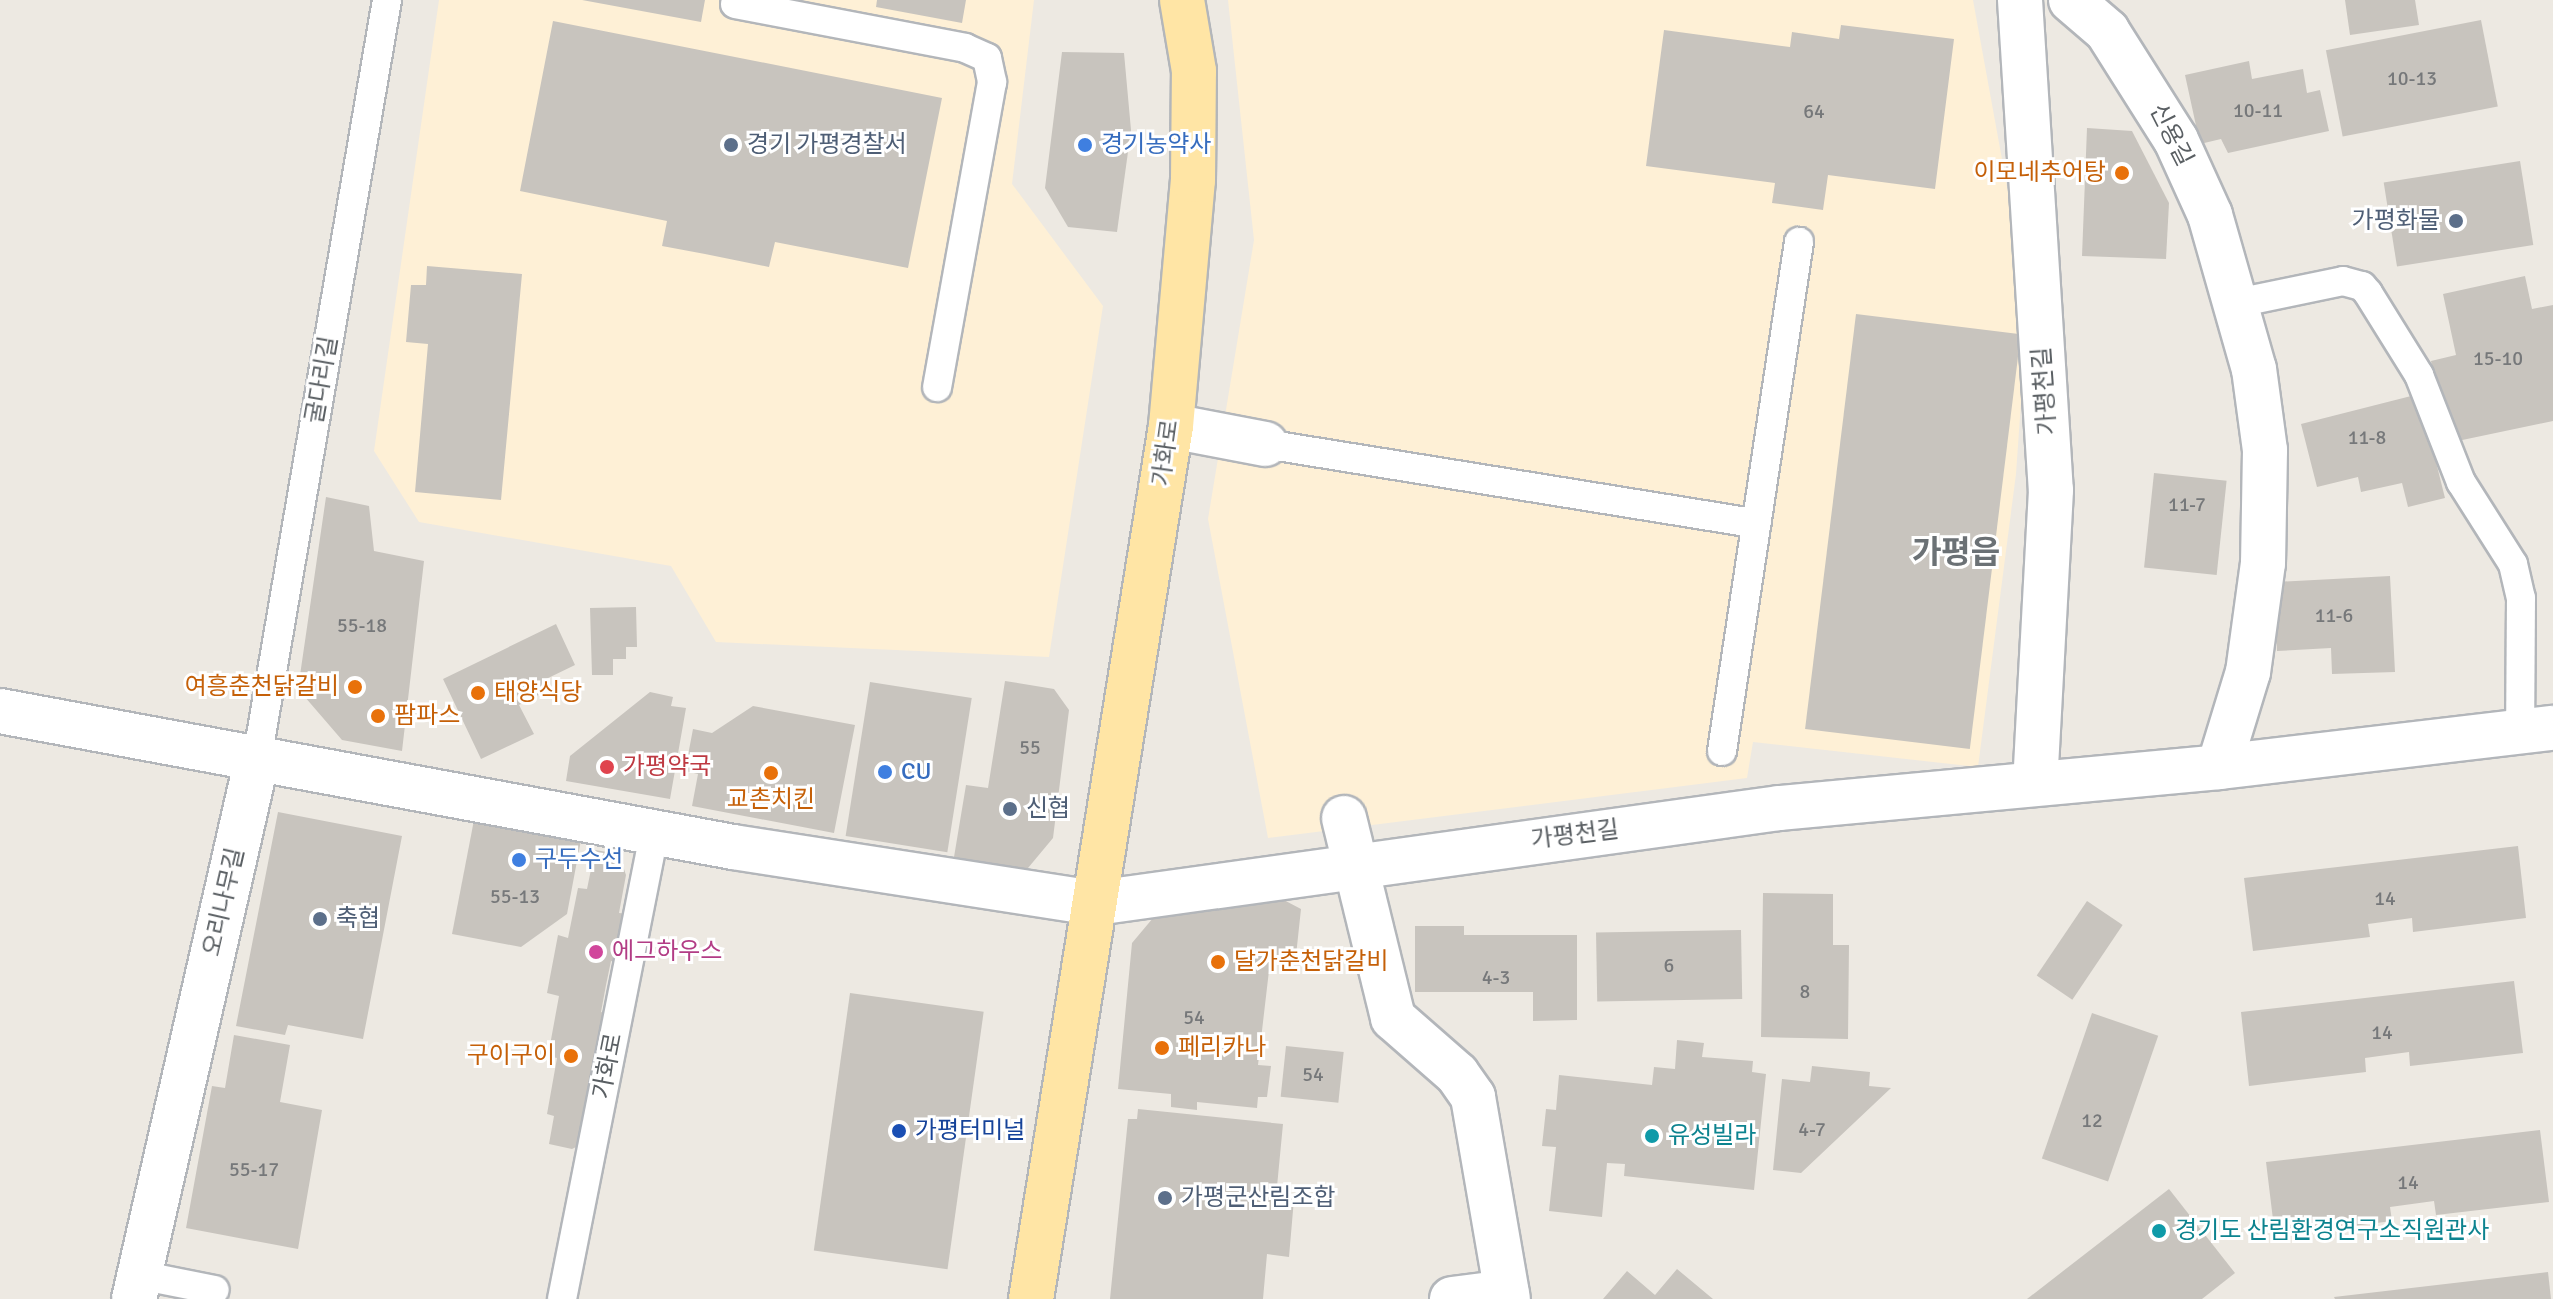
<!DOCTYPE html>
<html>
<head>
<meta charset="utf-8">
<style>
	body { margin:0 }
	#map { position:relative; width:2553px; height:1299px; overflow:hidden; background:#ede9e2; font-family:Signika,"Noto Sans KR",sans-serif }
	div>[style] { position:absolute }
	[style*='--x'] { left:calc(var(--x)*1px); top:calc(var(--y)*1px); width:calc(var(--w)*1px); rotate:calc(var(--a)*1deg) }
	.commercial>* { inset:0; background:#fef0d6 }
	.building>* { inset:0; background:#c8c4be; transform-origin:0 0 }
	.roads { filter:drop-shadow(2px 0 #b3b6ba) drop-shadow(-2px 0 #b3b6ba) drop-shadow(0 2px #b3b6ba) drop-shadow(0 -2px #b3b6ba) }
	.service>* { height:28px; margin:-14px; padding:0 14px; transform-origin:14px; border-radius:14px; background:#fff }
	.minor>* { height:44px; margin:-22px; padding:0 22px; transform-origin:22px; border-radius:22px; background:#fff }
	.primary>* { height:44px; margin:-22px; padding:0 22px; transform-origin:22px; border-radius:22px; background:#ffe5a5 }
	.dots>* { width:22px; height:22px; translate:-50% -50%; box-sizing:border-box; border:4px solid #fff; border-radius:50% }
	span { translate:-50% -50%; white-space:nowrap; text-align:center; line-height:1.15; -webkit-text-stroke:6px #fff; paint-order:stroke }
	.number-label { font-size:20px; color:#76787a }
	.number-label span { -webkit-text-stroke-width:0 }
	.street-label { font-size:24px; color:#5a5f63 }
	.service-label { font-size:24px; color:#4e5e75 }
	.left { translate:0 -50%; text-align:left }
	.right { translate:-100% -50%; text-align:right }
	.shop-label { font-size:24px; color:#366cbe }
	.food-label { font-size:24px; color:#c56008 }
	.health-label { font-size:24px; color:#be3a42 }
	.hotel-label { font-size:24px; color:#b23c85 }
	.transit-label { font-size:24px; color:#164399 }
	.culture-label { font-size:24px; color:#0d838f }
	.district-label { font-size:32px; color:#6b7175; font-weight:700 }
</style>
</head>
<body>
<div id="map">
	<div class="commercial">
		<div style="clip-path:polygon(439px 0,1034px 0,1012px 184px,1103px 306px,1049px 657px,716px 642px,671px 566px,419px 522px,374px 451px)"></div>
		<div style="clip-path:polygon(1228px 0,1973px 0,2028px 302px,2016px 474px,1978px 767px,1753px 742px,1747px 778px,1268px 838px,1208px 519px,1254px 240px)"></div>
	</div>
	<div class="building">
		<div style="clip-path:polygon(582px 0,705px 0,701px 22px)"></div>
		<div style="clip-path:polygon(877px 0,966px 0,962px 23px,876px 7px)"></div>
		<div style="clip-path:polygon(2345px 0,2415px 0,2419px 25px,2350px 35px)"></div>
		<div style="left:2481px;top:20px;width:88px;height:158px;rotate:79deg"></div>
		<div style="clip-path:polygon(553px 21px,942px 98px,908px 268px,775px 242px,769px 267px,705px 254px,662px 246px,667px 221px,520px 191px)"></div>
		<div style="clip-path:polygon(1841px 25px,1954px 39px,1935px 189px,1828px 175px,1823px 210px,1772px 203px,1775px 183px,1646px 166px,1664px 30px,1790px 47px,1792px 32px,1839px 39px)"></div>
		<div style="clip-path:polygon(1062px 52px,1124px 53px,1131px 130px,1117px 232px,1068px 227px,1045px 188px)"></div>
		<div style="clip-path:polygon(2249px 61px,2252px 79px,2303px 69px,2307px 93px,2320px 90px,2329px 131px,2228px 153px,2221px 139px,2200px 144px,2185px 75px)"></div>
		<div style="clip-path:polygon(2087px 128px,2132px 131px,2169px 203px,2166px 259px,2082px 256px)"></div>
		<div style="left:2520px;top:161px;width:85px;height:138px;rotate:81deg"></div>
		<div style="clip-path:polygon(427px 266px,522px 274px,501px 500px,415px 492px,428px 344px,406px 342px,411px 285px,426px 285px)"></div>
		<div style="clip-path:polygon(2525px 276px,2532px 309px,2553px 305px,2553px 421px,2448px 443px,2431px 361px,2456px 355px,2443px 294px)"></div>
		<div style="left:1856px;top:314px;width:166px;height:418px;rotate:7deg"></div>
		<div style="clip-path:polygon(2419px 394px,2445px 498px,2408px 507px,2402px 483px,2361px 492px,2358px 477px,2317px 487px,2301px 424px)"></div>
		<div style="left:2154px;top:473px;width:73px;height:95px;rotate:6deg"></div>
		<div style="clip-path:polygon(326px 497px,369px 506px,374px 551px,424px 561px,402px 751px,342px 740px,298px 689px)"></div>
		<div style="clip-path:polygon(2390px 576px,2395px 672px,2332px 674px,2331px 648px,2277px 651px,2274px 582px)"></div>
		<div style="clip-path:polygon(636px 607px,637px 647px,626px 647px,626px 659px,613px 659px,613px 675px,592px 675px,590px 608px)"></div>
		<div style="clip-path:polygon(556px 624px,575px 665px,542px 681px,550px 689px,519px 705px,534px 734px,481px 759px,443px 679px)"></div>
		<div style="clip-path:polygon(1005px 681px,1054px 689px,1069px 710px,1053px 838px,1018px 880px,952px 869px,966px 785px,988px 788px)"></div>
		<div style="left:870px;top:682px;width:103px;height:156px;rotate:9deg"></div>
		<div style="clip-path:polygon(650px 692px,673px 697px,671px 706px,686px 708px,670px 799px,566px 781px,570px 756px)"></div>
		<div style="clip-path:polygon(753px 706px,855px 725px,834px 833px,692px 806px,698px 774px,685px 771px,693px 729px,712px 733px)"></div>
		<div style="clip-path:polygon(278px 812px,402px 836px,363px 1039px,288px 1025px,285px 1035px,236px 1026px)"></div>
		<div style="clip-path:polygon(474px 820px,581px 840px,567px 914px,521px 947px,452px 934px)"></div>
		<div style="clip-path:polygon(2518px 846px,2526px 918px,2413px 932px,2412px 918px,2368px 924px,2370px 937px,2253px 951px,2244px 878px)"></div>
		<div style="clip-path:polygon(595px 850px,619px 854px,626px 875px,619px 913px,629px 914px,619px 963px,611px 961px,606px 985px,601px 1012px,611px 1015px,586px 1142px,572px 1149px,549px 1144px,554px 1116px,547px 1114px,557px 1058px,548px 1056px,559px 996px,547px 993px,558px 935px,568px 938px,578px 888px,587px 889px)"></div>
		<div style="clip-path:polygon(1763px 893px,1833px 894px,1833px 945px,1849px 945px,1848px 1039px,1761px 1037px)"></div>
		<div style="clip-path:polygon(1280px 898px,1301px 909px,1295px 965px,1270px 962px,1258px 1065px,1271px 1066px,1267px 1097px,1258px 1097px,1257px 1108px,1197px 1102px,1197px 1110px,1171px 1107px,1171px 1094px,1118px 1089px,1132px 943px,1153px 918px)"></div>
		<div style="left:2087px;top:901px;width:43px;height:90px;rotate:34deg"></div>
		<div style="clip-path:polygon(1415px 926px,1464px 926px,1464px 935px,1577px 935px,1577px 1020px,1533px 1021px,1533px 992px,1415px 992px)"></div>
		<div style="left:1741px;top:930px;width:69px;height:145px;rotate:89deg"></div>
		<div style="clip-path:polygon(2514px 981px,2523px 1053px,2410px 1066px,2409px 1052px,2394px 1054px,2365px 1058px,2366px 1072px,2249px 1086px,2241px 1012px)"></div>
		<div style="left:850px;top:993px;width:135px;height:260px;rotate:8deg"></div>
		<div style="left:2092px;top:1013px;width:70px;height:154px;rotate:19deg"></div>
		<div style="clip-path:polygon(234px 1035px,290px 1045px,280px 1102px,322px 1110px,298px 1249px,186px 1228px,212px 1086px,225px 1088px)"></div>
		<div style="clip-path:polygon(1677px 1040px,1704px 1043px,1702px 1057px,1753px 1061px,1752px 1072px,1766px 1074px,1754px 1190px,1624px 1176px,1625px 1164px,1607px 1163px,1602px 1217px,1549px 1211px,1556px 1147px,1542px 1146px,1546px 1109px,1556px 1110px,1559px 1075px,1652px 1085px,1654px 1067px,1675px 1069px)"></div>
		<div style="left:1286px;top:1046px;width:58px;height:51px;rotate:6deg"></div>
		<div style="clip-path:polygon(1812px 1066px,1870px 1072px,1869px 1086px,1891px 1088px,1801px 1173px,1773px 1170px,1782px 1079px,1810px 1082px)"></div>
		<div style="clip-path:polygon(1138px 1109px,1283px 1124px,1276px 1197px,1294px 1199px,1289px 1257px,1267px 1254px,1263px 1299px,1110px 1299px,1128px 1119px,1137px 1119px)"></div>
		<div style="clip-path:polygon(2540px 1130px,2549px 1202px,2436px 1215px,2434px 1201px,2390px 1207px,2392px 1221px,2275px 1236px,2266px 1162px)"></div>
		<div style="clip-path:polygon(2169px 1189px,2235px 1273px,2202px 1299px,2027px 1299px)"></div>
		<div style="clip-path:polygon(1677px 1269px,1713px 1299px,1603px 1299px,1627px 1271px,1655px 1295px)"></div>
		<div style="clip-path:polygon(2548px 1272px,2551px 1299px,2335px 1299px,2334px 1297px)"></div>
	</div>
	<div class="roads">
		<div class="service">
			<div style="--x:735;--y:4;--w:234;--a:10.8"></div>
			<div style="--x:965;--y:48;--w:24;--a:24"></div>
			<div style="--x:987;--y:58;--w:25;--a:78"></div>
			<div style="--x:992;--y:82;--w:310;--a:100.2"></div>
			<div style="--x:2237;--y:303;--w:108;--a:-11.7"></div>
			<div style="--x:2343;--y:281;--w:20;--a:15"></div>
			<div style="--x:2362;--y:286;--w:9;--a:49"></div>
			<div style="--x:2368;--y:293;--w:97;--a:58.1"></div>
			<div style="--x:2419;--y:375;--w:115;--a:68.6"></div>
			<div style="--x:2461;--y:482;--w:97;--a:57.6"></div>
			<div style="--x:2513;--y:564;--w:35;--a:77"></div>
			<div style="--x:2521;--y:598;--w:133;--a:90.4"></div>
			<div style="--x:1265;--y:444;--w:498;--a:9.2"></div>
			<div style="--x:1722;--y:751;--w:515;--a:-81.4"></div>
			<div style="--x:257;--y:759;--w:770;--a:-80.28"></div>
			<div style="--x:139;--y:1275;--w:77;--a:11.2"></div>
			<div style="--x:562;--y:1299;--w:475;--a:-78.8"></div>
		</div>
		<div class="minor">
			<div style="--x:2020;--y:0;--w:491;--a:86.4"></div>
			<div style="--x:2051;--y:490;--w:293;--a:93.1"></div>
			<div style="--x:2071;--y:0;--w:48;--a:40.7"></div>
			<div style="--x:2107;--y:31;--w:129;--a:57.7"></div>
			<div style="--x:2176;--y:140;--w:82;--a:65.6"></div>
			<div style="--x:2210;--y:215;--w:160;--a:74.1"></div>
			<div style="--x:2254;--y:369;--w:82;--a:82.3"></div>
			<div style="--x:2265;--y:450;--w:113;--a:91"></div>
			<div style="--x:2263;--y:563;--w:110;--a:97.8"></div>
			<div style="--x:2248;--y:672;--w:99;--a:107"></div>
			<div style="--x:1171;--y:426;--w:96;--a:10.8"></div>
			<div style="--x:0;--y:711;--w:746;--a:10.51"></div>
			<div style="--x:733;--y:847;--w:367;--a:8.8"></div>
			<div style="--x:1096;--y:903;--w:690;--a:-7.92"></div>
			<div style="--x:1779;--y:808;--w:442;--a:-5.3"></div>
			<div style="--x:2219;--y:767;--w:336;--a:-6.7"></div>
			<div style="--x:1344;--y:818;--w:206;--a:76.2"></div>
			<div style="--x:1393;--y:1018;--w:85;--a:41.2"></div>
			<div style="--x:1457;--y:1074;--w:28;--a:55"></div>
			<div style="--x:1473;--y:1097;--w:205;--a:80.2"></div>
			<div style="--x:134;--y:1299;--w:554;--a:-77.17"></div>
			<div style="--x:1452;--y:1299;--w:55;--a:-7.3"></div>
		</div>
		<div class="primary">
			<div style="--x:1031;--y:1299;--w:884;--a:-80.89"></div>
			<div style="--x:1171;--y:426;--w:247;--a:-84.9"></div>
			<div style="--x:1193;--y:180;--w:109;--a:-89.5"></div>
			<div style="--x:1194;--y:71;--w:72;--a:-99.6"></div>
		</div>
	</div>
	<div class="dots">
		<div style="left:731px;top:145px;background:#5c6f8a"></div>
		<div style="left:1085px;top:145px;background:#3f7fe0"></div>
		<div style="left:2122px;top:173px;background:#e8710a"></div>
		<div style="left:2456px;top:221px;background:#5c6f8a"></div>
		<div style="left:355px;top:687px;background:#e8710a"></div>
		<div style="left:478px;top:693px;background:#e8710a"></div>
		<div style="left:378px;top:716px;background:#e8710a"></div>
		<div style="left:607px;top:767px;background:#e0444e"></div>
		<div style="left:885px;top:772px;background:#3f7fe0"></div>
		<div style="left:771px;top:773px;background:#e8710a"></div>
		<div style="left:1010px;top:809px;background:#5c6f8a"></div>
		<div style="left:519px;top:860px;background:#3f7fe0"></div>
		<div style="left:320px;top:919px;background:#5c6f8a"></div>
		<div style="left:596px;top:952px;background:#d1479c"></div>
		<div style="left:1218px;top:962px;background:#e8710a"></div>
		<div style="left:1162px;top:1048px;background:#e8710a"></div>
		<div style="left:571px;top:1056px;background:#e8710a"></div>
		<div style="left:899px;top:1131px;background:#1a4fb4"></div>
		<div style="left:1652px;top:1136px;background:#0f9aa8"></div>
		<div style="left:1165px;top:1198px;background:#5c6f8a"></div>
		<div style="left:2159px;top:1231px;background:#0f9aa8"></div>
	</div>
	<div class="number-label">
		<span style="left:2412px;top:78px">10-13</span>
		<span style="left:2258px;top:110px">10-11</span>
		<span style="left:1814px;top:111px">64</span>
		<span style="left:2498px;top:358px">15-10</span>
		<span style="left:2367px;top:437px">11-8</span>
		<span style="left:2187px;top:504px">11-7</span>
		<span style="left:2334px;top:615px">11-6</span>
		<span style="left:362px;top:625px">55-18</span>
		<span style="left:1030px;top:747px">55</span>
		<span style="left:515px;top:896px">55-13</span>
		<span style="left:2385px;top:898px">14</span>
		<span style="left:1669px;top:965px">6</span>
		<span style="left:1496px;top:977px">4-3</span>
		<span style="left:1805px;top:991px">8</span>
		<span style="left:1194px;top:1017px">54</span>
		<span style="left:2382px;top:1032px">14</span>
		<span style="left:1313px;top:1074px">54</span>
		<span style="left:2092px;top:1120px">12</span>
		<span style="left:1812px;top:1129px">4-7</span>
		<span style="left:254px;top:1169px">55-17</span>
		<span style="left:2408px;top:1182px">14</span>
	</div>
	<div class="street-label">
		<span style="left:2171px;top:135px;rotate:63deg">신용길</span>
		<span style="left:322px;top:380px;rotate:-80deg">굴다리길</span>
		<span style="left:2045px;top:391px;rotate:-94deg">가평천길</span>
		<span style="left:1166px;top:453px;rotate:-82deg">가화로</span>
		<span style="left:1575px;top:835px;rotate:-7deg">가평천길</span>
		<span style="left:224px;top:902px;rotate:-77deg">오리나무길</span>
		<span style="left:608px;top:1066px;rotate:-79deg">가화로</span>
	</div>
	<div class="service-label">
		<span class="left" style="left:747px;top:145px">경기 가평경찰서</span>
		<span class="right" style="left:2440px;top:221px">가평화물</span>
		<span class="left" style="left:1026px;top:809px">신협</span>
		<span class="left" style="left:336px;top:919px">축협</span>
		<span class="left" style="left:1181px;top:1198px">가평군산림조합</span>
	</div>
	<div class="shop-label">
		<span class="left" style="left:1101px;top:145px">경기농약사</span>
		<span class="left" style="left:901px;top:772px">CU</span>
		<span class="left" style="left:535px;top:860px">구두수선</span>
	</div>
	<div class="food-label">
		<span class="right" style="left:2106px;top:173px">이모네추어탕</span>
		<span class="right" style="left:339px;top:687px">여흥춘천닭갈비</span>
		<span class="left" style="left:494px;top:693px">태양식당</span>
		<span class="left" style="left:394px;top:716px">팜파스</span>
		<span style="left:771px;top:800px">교촌치킨</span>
		<span class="left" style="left:1234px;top:962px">달가춘천닭갈비</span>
		<span class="left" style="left:1178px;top:1048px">페리카나</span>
		<span class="right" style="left:555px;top:1056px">구이구이</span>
	</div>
	<div class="health-label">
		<span class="left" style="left:623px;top:767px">가평약국</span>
	</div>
	<div class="hotel-label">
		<span class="left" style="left:612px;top:952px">에그하우스</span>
	</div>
	<div class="transit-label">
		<span class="left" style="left:915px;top:1131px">가평터미널</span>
	</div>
	<div class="culture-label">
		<span class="left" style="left:1668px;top:1136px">유성빌라</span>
		<span class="left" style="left:2175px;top:1231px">경기도 산림환경연구소직원관사</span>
	</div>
	<div class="district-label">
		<span style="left:1956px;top:553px">가평읍</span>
	</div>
</div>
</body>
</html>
